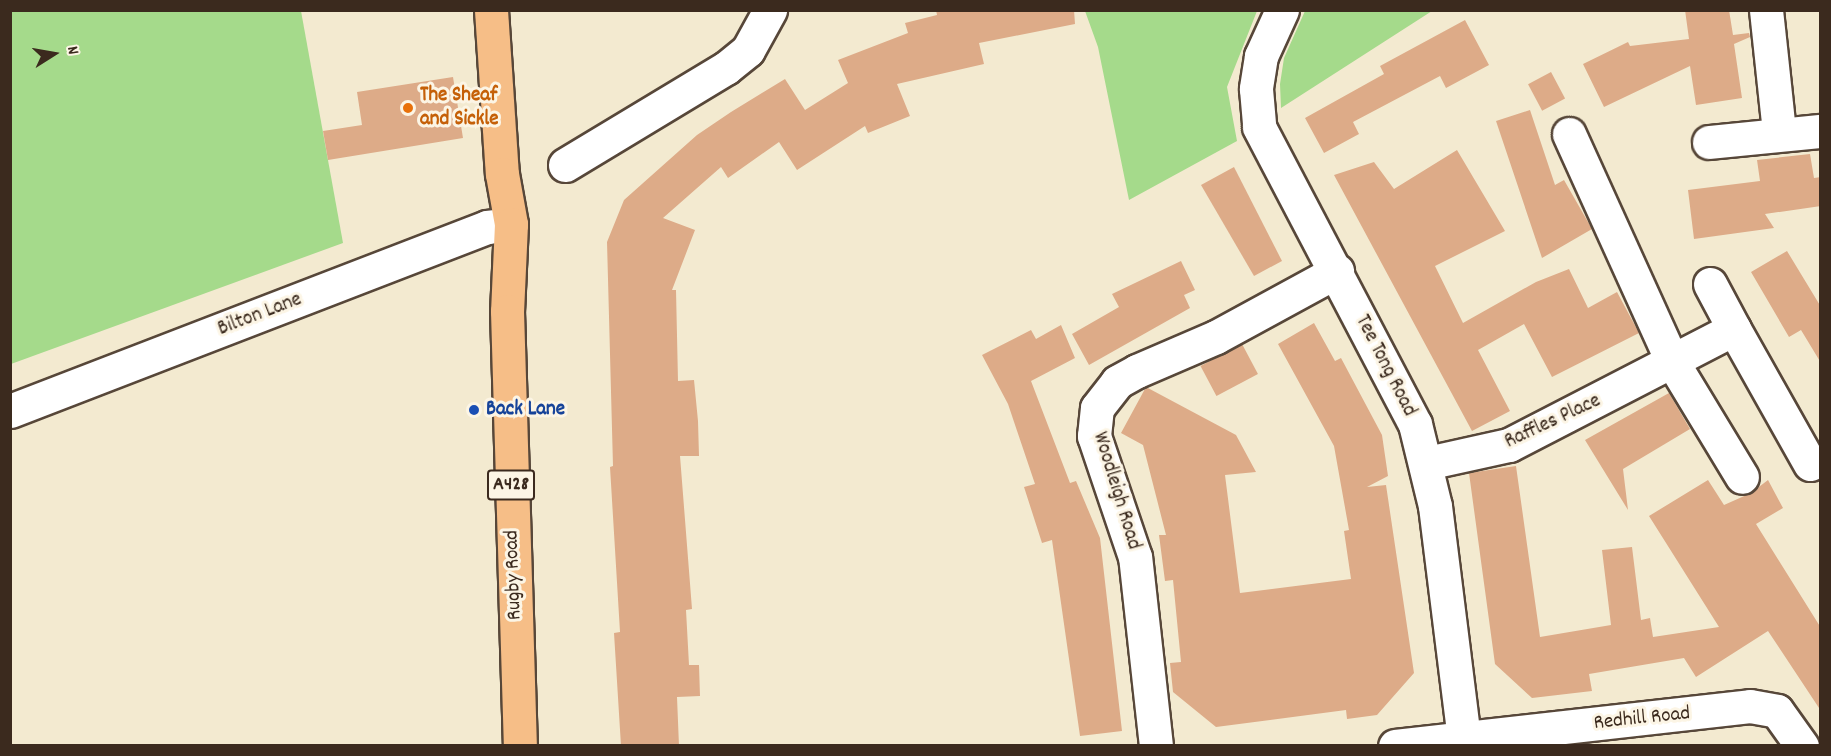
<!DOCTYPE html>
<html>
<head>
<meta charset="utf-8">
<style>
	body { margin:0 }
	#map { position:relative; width:1831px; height:756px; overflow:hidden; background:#f3ead0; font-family:Dekko,sans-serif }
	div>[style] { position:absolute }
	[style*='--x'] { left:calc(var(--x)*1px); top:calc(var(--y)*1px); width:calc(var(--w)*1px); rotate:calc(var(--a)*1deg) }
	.green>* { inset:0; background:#a5da8b }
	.building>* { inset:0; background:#ddab88; transform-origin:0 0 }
	.roads { filter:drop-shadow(2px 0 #574739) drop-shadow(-2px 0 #574739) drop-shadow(0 2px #574739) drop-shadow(0 -2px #574739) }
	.minor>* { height:33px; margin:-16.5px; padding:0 16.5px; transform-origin:16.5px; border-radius:16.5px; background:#fff }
	.tertiary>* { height:33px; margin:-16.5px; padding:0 16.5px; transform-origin:16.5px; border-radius:16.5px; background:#fff }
	.primary>* { height:33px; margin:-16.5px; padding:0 16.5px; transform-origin:16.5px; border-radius:16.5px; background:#f6be87 }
	.dots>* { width:16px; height:16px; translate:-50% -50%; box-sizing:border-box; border:3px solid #fcf5e5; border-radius:50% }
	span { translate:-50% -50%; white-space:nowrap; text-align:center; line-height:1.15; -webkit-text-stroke:6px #fcf5e5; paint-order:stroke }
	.shield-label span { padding:2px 4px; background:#fcf5e5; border:2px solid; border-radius:4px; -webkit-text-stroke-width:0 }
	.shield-label { font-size:20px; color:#3b2a1e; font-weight:700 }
	.food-label { font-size:21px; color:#c56008; font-weight:700 }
	.left { translate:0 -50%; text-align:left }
	.street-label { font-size:21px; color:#3b2a1e }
	.transit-label { font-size:21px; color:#164399; font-weight:700 }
	.frame { position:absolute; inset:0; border:12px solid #3b2a1e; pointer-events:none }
	.north { position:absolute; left:24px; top:24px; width:60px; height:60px; -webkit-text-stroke:4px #fcf5e5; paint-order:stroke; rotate:79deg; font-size:16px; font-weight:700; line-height:24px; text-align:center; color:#3b2a1e }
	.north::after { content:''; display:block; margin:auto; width:21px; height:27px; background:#3b2a1e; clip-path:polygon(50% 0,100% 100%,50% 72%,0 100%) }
</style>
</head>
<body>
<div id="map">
	<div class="green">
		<div style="clip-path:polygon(11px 10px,301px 11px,343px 243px,11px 364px)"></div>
		<div style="clip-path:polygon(1085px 11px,1257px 11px,1227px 87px,1237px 141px,1129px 200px,1098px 47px)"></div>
		<div style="clip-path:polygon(1305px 11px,1305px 10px,1432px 11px,1281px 108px,1280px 84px,1284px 58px)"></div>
	</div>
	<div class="building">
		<div style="clip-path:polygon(936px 10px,1074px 10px,1075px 24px,979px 43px,984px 64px,897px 84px,910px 116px,868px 133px,865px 126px,797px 170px,779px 142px,728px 178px,721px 167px,663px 218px,695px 230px,672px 290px,676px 290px,678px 381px,694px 380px,698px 421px,699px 456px,680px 456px,692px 609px,686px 610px,689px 665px,699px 665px,700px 696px,677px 697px,679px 746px,621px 746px,614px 633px,620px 632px,610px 467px,613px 466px,607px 242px,624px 200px,697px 135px,731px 112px,785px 79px,805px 110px,848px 83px,838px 60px,908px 33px,905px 23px,937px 15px)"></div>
		<div style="clip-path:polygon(1685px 10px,1729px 10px,1733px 35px,1749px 33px,1750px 37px,1734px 44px,1742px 98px,1696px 105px,1690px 66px,1604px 107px,1583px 64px,1628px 42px,1630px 46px,1689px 39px)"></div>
		<div style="clip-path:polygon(1465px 20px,1489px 65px,1446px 88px,1440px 76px,1353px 122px,1359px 134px,1324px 153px,1305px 118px,1384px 74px,1380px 66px)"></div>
		<div style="left:1551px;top:72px;width:30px;height:26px;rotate:62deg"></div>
		<div style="clip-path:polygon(453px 77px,463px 138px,328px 160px,323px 131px,362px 125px,357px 92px)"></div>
		<div style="clip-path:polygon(1530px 110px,1555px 185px,1564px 180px,1592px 229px,1542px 258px,1496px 121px)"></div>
		<div style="clip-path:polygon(1457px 150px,1505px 231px,1435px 266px,1463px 323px,1536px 282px,1569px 269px,1588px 308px,1617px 292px,1639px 333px,1552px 377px,1524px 324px,1478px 350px,1510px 411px,1472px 431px,1334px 175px,1374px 162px,1394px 189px)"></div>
		<div style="clip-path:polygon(1810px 154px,1814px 178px,1821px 177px,1821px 206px,1765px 214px,1774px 228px,1694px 239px,1688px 190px,1760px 181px,1757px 160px)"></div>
		<div style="clip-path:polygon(1234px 167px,1282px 261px,1254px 276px,1201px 185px)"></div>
		<div style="clip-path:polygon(1787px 251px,1821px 307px,1821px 363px,1801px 330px,1789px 337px,1751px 272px)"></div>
		<div style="clip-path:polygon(1181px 261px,1195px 290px,1184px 295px,1190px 308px,1089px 365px,1072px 334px,1119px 307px,1112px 294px)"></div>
		<div style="clip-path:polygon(1314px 323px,1335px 361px,1341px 358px,1382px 435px,1388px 476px,1367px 487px,1386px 485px,1414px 673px,1377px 715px,1347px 719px,1346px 710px,1216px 727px,1173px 692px,1170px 663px,1181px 662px,1173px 580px,1165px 581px,1159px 535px,1166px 535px,1143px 445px,1121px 433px,1146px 387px,1236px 435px,1256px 472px,1225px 475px,1240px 593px,1351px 579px,1344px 531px,1349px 530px,1334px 446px,1278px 344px)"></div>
		<div style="clip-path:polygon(1061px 325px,1075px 358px,1031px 381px,1070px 483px,1076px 481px,1100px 538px,1122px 731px,1080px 736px,1052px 540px,1042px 543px,1024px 487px,1035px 484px,1008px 404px,982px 355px,1031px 330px,1036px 339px)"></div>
		<div style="left:1242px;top:344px;width:34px;height:47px;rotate:62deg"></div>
		<div style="clip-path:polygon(1669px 393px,1690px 429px,1623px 469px,1628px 510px,1585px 440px)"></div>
		<div style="clip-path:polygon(1516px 466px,1540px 637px,1611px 625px,1602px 550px,1632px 547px,1641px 620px,1650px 618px,1653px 637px,1719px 627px,1649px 516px,1708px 480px,1724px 505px,1751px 493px,1768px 480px,1783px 508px,1756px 524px,1821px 628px,1821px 711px,1768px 631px,1696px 677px,1684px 658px,1589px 674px,1592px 691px,1532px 698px,1495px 664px,1469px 473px)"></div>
	</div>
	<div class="roads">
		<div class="minor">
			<div style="--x:1282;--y:10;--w:51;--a:114.5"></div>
			<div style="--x:1261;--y:56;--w:33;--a:99"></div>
			<div style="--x:1256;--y:89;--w:38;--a:85"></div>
			<div style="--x:1259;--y:127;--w:335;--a:62.3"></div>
			<div style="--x:1415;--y:424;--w:84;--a:76.3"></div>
			<div style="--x:1435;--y:506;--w:242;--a:82.9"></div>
			<div style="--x:1766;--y:10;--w:123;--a:83.9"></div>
			<div style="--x:1569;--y:134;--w:252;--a:65.6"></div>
			<div style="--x:1673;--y:363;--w:133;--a:58.8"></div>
			<div style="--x:1709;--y:142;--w:112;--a:-5.7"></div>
			<div style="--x:565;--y:165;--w:188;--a:-31.1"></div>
			<div style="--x:726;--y:68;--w:28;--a:-39"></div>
			<div style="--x:748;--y:50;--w:46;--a:-61.2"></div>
			<div style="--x:1710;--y:284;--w:51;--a:61.9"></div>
			<div style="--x:1427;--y:463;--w:84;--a:-12.4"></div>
			<div style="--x:1509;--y:445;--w:253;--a:-27.3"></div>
			<div style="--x:1734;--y:329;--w:155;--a:60.6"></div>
			<div style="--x:1156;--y:746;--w:190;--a:-96.3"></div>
			<div style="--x:1135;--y:557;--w:128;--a:-108.7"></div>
			<div style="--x:1094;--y:436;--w:28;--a:-84"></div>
			<div style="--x:1097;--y:408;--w:33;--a:-52"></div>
			<div style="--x:1117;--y:382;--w:23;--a:-29"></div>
			<div style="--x:1137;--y:371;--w:86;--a:-23.3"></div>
			<div style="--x:1216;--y:337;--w:138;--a:-28.6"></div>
			<div style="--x:1395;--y:746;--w:357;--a:-6.4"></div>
			<div style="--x:1750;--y:706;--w:27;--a:10"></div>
			<div style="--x:1777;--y:711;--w:43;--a:54.5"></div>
		</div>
		<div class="tertiary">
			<div style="--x:10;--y:411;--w:511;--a:-21.09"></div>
			<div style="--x:487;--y:227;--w:24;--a:-7"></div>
		</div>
		<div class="primary">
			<div style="--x:491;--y:10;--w:164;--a:86.2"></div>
			<div style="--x:502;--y:174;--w:51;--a:79.8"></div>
			<div style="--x:511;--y:224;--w:87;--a:92.6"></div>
			<div style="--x:507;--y:311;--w:435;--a:88.3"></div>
		</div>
	</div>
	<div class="dots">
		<div style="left:408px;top:108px;background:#e8710a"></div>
		<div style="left:474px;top:410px;background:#1a4fb4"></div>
	</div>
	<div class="shield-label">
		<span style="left:511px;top:485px">A428</span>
	</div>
	<div class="food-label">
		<span class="left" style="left:420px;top:108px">The Sheaf<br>and Sickle</span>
	</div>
	<div class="street-label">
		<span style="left:260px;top:315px;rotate:-21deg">Bilton Lane</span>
		<span style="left:1385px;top:366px;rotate:63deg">Tee Tong Road</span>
		<span style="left:1553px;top:422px;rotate:-25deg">Raffles Place</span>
		<span style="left:1116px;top:491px;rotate:73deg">Woodleigh Road</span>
		<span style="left:514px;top:575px;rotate:-92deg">Rugby Road</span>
		<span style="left:1642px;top:719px;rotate:-6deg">Redhill Road</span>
	</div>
	<div class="transit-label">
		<span class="left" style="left:486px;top:410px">Back Lane</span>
	</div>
	<div class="frame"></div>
	<div class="north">N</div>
</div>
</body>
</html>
